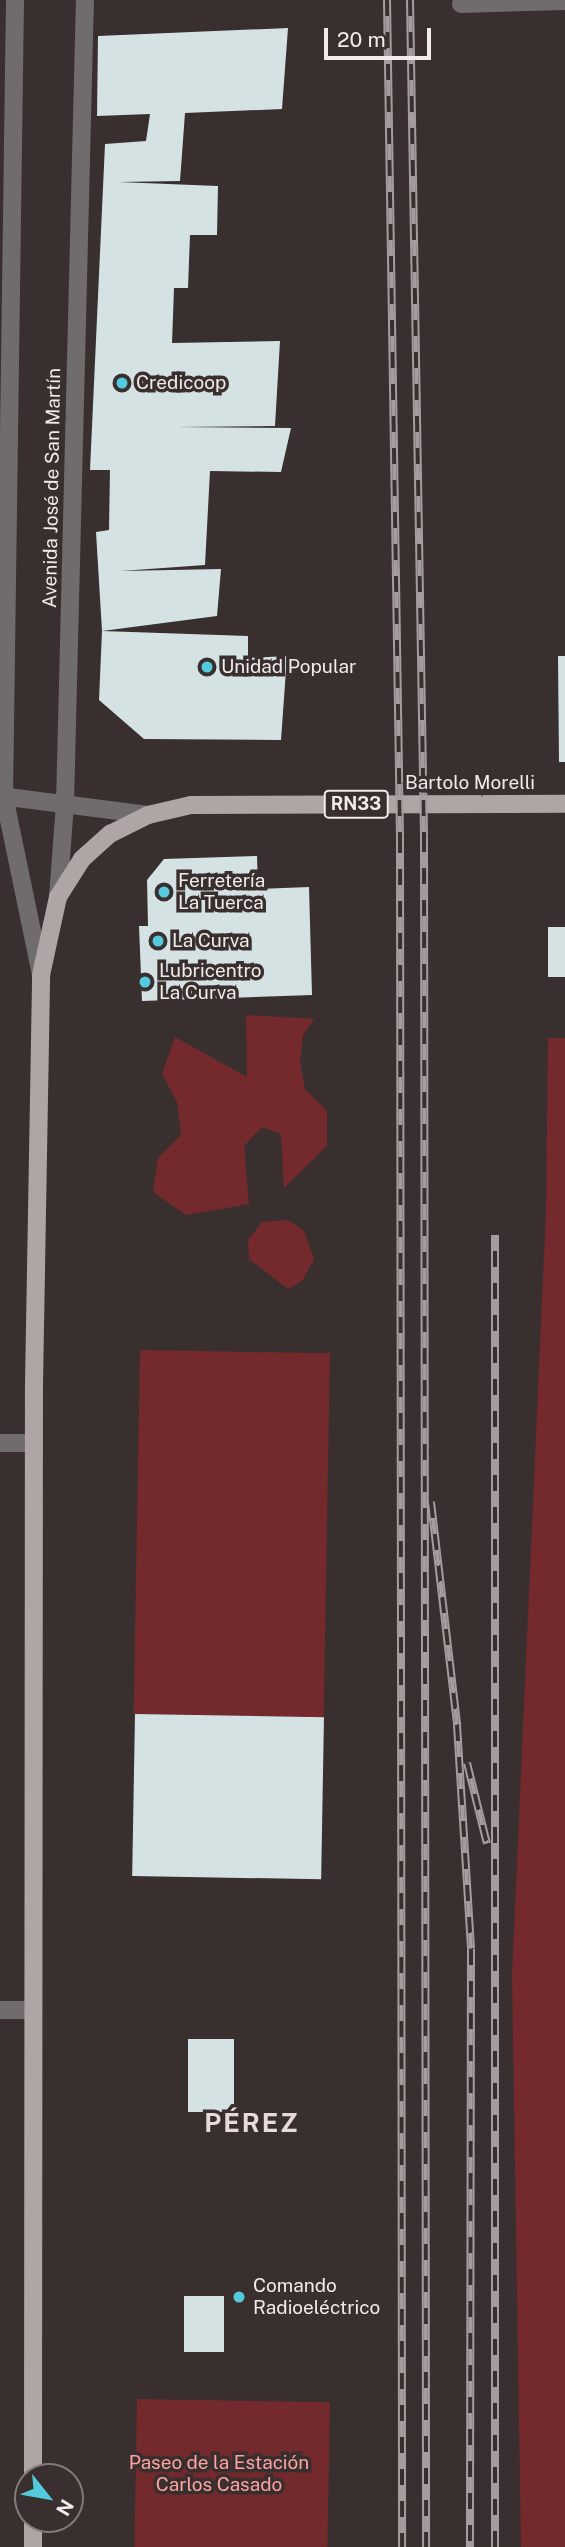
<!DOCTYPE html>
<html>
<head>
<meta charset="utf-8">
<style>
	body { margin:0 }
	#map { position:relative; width:565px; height:2547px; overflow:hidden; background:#392f2f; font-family:"Public Sans",sans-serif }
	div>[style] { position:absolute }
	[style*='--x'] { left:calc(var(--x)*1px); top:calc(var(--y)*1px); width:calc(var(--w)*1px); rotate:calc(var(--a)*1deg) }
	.green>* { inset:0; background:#742a2c; transform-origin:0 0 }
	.building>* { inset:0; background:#d5e2e4; transform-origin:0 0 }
	.minor>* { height:18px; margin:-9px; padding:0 9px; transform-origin:9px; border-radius:9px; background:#716c6c }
	.major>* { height:18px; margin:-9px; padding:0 9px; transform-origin:9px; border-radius:9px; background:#afa5a4 }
	.rail>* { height:8px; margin-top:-4px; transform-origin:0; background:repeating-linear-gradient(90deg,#392f2f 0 16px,#a59d9d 0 32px); box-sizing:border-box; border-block:2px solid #a59d9d }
	.dots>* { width:19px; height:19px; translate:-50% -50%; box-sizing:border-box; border:4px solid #392f2f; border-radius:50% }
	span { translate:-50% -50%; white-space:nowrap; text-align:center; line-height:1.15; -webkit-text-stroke:7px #392f2f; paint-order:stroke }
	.shield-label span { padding:2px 5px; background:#392f2f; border:2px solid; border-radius:5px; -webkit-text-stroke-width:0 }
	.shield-label { font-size:18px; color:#f1ebea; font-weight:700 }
	.poi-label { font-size:19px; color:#f1ebea }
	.left { translate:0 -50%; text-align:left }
	.street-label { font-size:19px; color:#f1ebea }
	.park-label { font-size:19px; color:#fda3a1 }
	.district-label { font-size:26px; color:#e7dad9; font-weight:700; letter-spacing:2px }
	.north { position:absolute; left:14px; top:2463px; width:70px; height:70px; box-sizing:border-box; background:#392f2f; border:2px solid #837a7a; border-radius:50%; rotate:121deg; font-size:19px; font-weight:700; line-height:28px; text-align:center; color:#f1ebea }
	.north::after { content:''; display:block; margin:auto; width:24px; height:32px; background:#54cadd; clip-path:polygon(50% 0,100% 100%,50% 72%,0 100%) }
	.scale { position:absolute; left:324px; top:28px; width:107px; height:32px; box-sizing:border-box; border:4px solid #f1ebea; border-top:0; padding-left:9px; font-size:21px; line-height:24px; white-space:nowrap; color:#f1ebea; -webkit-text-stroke:5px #392f2f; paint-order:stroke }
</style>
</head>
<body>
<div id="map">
	<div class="green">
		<div style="clip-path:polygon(246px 1015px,314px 1019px,303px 1035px,300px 1061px,305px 1089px,327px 1111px,327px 1146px,284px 1188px,281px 1134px,262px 1127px,244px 1146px,249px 1204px,186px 1215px,153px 1192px,158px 1158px,181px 1135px,177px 1102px,162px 1074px,175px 1037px,247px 1077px)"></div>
		<div style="clip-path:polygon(548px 1038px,565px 1038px,565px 2547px,521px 2547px,512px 1975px,546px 1211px)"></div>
		<div style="clip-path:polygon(288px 1220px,304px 1231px,314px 1259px,302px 1281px,288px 1289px,249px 1259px,248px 1240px,262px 1222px)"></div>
		<div style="left:140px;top:1350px;width:190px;height:364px;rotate:1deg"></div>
		<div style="left:137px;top:2399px;width:193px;height:148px;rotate:1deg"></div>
	</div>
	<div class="building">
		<div style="clip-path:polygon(288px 28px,282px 109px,185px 113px,180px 181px,118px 182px,218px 186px,217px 235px,190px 235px,188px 288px,174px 288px,172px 343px,280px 341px,275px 426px,176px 427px,291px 428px,281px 472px,210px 471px,205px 565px,121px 571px,221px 569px,217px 616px,102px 631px,96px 532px,109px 530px,110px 470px,90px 470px,105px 144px,146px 141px,150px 114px,97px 116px,98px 36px)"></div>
		<div style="clip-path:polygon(102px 631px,248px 636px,248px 658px,287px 656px,281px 740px,144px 739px,99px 700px)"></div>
		<div style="clip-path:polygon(558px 656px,565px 656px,565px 762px,559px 762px)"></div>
		<div style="clip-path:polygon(257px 856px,258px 889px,309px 887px,312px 995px,142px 1001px,139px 926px,148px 926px,147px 880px,164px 859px)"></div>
		<div style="left:565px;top:927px;width:50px;height:17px;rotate:90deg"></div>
		<div style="left:135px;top:1714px;width:189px;height:162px;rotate:1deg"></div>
		<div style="left:188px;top:2039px;width:46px;height:73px"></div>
		<div style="left:184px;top:2296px;width:40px;height:56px"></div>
	</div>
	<div class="minor">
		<div style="--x:15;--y:0;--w:796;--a:90.79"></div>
		<div style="--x:4;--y:796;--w:183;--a:78.3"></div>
		<div style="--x:461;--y:4;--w:104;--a:-1.7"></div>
		<div style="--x:0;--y:796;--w:149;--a:7.3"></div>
		<div style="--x:58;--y:897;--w:93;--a:-85.7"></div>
		<div style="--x:65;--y:804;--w:804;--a:-88.58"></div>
		<div style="--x:0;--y:1443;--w:33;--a:0"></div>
		<div style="--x:0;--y:2010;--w:33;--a:0"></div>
	</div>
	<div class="major">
		<div style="--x:33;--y:2477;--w:1093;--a:-89.95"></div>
		<div style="--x:34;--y:1384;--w:409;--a:-89"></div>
		<div style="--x:41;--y:975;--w:80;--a:-77.7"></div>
		<div style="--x:58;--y:897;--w:45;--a:-57.7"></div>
		<div style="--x:82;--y:859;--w:38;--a:-42"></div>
		<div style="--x:110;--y:834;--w:42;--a:-26.6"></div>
		<div style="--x:148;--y:815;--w:44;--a:-13.1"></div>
		<div style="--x:191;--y:805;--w:374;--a:-0.2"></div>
		<div style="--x:33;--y:2547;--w:28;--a:-90"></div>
	</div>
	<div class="rail">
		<div style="--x:387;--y:0;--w:837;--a:89.11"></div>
		<div style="--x:400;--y:837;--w:1710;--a:89.93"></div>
		<div style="--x:410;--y:0;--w:836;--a:89.04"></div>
		<div style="--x:424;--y:836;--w:1711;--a:89.93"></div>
		<div style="--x:431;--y:1502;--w:225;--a:83.3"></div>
		<div style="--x:457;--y:1725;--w:224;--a:86.4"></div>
		<div style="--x:471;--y:1949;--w:598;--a:90.1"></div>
		<div style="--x:467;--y:1763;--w:83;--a:76.1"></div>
		<div style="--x:495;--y:2547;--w:1312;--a:-90"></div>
	</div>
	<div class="dots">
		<div style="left:122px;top:383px;background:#54cadd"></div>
		<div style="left:207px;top:667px;background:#54cadd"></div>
		<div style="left:164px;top:892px;background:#54cadd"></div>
		<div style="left:158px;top:941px;background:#54cadd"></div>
		<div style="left:145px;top:982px;background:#54cadd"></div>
		<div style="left:239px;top:2297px;background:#54cadd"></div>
	</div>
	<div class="shield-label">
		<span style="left:356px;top:804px">RN33</span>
	</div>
	<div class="poi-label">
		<span class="left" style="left:136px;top:383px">Credicoop</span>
		<span class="left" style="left:221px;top:667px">Unidad Popular</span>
		<span class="left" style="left:178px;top:892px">Ferretería<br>La Tuerca</span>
		<span class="left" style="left:172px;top:941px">La Curva</span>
		<span class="left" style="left:159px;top:982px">Lubricentro<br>La Curva</span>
		<span class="left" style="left:253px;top:2297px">Comando<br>Radioeléctrico</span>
	</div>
	<div class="street-label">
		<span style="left:52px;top:488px;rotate:-89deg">Avenida José de San Martín</span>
		<span style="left:470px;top:783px">Bartolo Morelli</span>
	</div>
	<div class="park-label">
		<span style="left:219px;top:2474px">Paseo de la Estación<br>Carlos Casado</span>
	</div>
	<div class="district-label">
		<span style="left:252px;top:2123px">PÉREZ</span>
	</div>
	<div class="north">N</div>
	<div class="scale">20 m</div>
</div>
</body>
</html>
